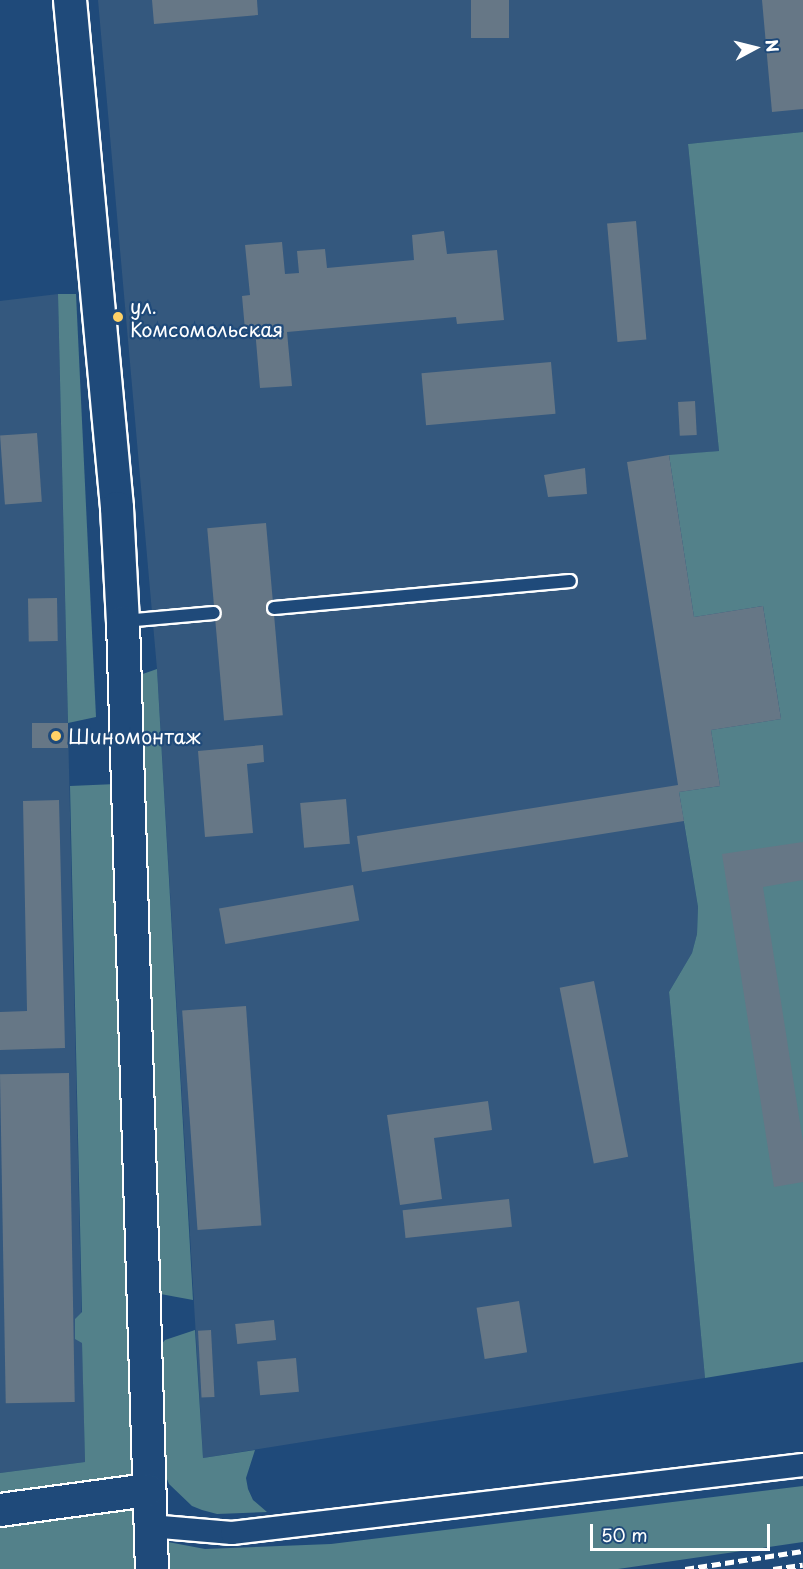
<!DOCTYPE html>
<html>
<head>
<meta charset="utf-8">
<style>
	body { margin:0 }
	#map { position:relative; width:803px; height:1569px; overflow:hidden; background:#1f4a7a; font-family:"Playpen Sans",sans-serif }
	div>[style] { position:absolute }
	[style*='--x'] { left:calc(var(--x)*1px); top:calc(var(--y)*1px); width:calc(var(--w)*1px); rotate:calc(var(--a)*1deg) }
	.built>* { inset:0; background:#34587e }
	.green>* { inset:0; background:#53818a }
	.building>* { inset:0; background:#667786; transform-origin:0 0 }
	.roads { filter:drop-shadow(2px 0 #fff) drop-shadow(-2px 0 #fff) drop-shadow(0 2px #fff) drop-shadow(0 -2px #fff) }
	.lane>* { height:12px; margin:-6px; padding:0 6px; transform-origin:6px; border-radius:6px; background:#1f4a7a }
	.street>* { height:22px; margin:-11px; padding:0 11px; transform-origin:11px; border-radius:11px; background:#1f4a7a }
	.secondary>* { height:32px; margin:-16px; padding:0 16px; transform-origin:16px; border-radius:16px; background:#1f4a7a }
	.rail>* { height:4.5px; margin-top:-2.25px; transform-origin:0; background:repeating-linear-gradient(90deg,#fff 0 9px,transparent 0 13.5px) }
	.dots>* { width:16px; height:16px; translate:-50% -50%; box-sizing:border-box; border:3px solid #1f4a7a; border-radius:50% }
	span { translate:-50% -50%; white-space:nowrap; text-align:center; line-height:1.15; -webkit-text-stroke:4.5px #1f4a7a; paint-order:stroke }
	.poi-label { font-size:20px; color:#fff }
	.left { translate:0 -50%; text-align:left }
	.north { position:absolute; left:725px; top:18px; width:60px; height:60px; -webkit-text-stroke:4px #1f4a7a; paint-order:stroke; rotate:83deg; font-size:16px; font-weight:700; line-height:24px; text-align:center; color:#fff }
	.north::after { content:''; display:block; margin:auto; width:21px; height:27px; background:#fff; clip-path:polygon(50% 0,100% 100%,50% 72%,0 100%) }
	.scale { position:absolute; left:590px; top:1524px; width:180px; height:27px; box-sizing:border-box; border:3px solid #fff; border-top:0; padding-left:8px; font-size:18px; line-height:21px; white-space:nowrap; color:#fff; -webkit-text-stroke:4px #1f4a7a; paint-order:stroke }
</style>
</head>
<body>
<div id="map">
	<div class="built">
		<div style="clip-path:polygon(98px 0,803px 0,803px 132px,688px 144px,719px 451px,669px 456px,694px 616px,763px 606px,781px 719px,720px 786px,679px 793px,698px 907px,697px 934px,692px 953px,669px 992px,705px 1378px,203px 1458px,157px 669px)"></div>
		<div style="clip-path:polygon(58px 294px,85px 1462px,0 1473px,0 301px)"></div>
	</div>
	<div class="green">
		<div style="clip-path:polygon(803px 132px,803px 1362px,705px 1378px,669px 992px,692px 953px,697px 934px,698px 907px,679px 792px,720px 786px,711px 730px,781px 719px,763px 606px,694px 617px,669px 455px,719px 451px,688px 144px)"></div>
		<div style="clip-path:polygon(58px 294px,76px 294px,96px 717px,68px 723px)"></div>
		<div style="clip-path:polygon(157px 669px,193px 1300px,155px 1293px,137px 676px)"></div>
		<div style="clip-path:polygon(116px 784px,133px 1479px,0 1495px,0 1473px,85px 1462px,82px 1343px,75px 1339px,75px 1319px,82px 1312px,70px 786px)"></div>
		<div style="clip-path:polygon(195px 1330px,203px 1458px,255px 1450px,246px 1478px,248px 1489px,253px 1500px,267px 1512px,217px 1514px,202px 1510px,192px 1506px,169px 1484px,164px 1472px,160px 1346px,165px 1340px)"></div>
		<div style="clip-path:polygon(803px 1486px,803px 1542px,618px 1569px,170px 1569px,168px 1542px,205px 1549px,331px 1544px)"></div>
		<div style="clip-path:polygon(135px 1503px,140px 1569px,0 1569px,0 1521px)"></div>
	</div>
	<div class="building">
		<div style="clip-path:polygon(152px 0,257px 0,258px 15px,154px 24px)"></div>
		<div style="left:471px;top:0;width:38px;height:38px"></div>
		<div style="clip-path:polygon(762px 0,803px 0,803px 109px,772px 112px)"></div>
		<div style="left:636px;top:221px;width:119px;height:29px;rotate:85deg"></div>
		<div style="clip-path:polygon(444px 231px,447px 254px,497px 250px,504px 320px,457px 324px,456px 317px,287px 332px,292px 386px,260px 388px,255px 329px,245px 330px,242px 296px,250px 295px,245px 245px,282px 242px,285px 274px,299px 273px,297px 251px,325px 249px,327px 268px,414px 260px,412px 235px)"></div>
		<div style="left:551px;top:362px;width:52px;height:130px;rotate:85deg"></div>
		<div style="left:695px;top:401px;width:34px;height:17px;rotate:87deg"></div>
		<div style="left:37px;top:433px;width:69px;height:37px;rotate:86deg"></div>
		<div style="clip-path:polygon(669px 455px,694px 617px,763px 606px,781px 719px,711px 730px,720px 786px,679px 792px,684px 821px,362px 872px,357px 836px,678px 785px,627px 462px)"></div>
		<div style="clip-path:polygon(585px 468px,587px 494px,548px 497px,544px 475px)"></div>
		<div style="left:266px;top:523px;width:193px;height:59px;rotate:85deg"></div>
		<div style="left:57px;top:598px;width:43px;height:29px;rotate:89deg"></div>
		<div style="left:32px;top:723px;width:36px;height:25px"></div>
		<div style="clip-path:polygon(263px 745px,264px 762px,247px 764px,253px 833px,205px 837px,198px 751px)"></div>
		<div style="left:346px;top:799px;width:45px;height:46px;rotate:85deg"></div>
		<div style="clip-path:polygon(59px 800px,65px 1048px,0 1050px,0 1012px,27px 1011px,23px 801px)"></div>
		<div style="clip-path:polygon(803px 842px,803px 880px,763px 887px,803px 1142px,803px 1182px,774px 1187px,722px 854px)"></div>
		<div style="left:353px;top:885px;width:36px;height:136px;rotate:80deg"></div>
		<div style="left:594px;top:981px;width:179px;height:35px;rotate:79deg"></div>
		<div style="left:246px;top:1006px;width:220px;height:64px;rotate:86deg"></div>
		<div style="left:69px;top:1073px;width:329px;height:69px;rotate:89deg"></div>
		<div style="clip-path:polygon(488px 1101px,492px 1130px,434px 1138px,442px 1199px,400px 1205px,387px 1115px)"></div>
		<div style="left:509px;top:1199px;width:28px;height:107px;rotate:84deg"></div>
		<div style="left:519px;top:1301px;width:52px;height:43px;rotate:81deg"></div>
		<div style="left:274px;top:1320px;width:20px;height:39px;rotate:84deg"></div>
		<div style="left:211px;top:1330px;width:67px;height:13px;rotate:87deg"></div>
		<div style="left:296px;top:1358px;width:34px;height:39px;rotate:85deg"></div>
	</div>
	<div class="roads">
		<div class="lane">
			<div style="--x:274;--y:608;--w:297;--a:-5.2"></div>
			<div style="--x:124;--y:621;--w:90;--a:-5.1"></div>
		</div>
		<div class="street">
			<div style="--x:150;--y:1526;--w:82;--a:4.9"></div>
			<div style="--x:232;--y:1533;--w:575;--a:-6.79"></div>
		</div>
		<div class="secondary">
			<div style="--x:70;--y:0;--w:510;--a:84.71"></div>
			<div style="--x:117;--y:508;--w:114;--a:87"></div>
			<div style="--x:123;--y:622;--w:947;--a:88.25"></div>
			<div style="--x:0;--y:1510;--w:149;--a:-7.7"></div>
		</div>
	</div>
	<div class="rail">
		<div style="--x:685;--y:1569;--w:119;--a:-8.7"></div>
		<div style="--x:773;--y:1569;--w:30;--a:-8"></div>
	</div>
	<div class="dots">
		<div style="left:118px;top:317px;background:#ffd166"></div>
		<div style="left:56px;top:736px;background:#ffd166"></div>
	</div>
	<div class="poi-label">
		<span class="left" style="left:130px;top:318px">ул.<br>Комсомольская</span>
		<span class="left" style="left:68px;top:736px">Шиномонтаж</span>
	</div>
	<div class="north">N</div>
	<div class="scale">50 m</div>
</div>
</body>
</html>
